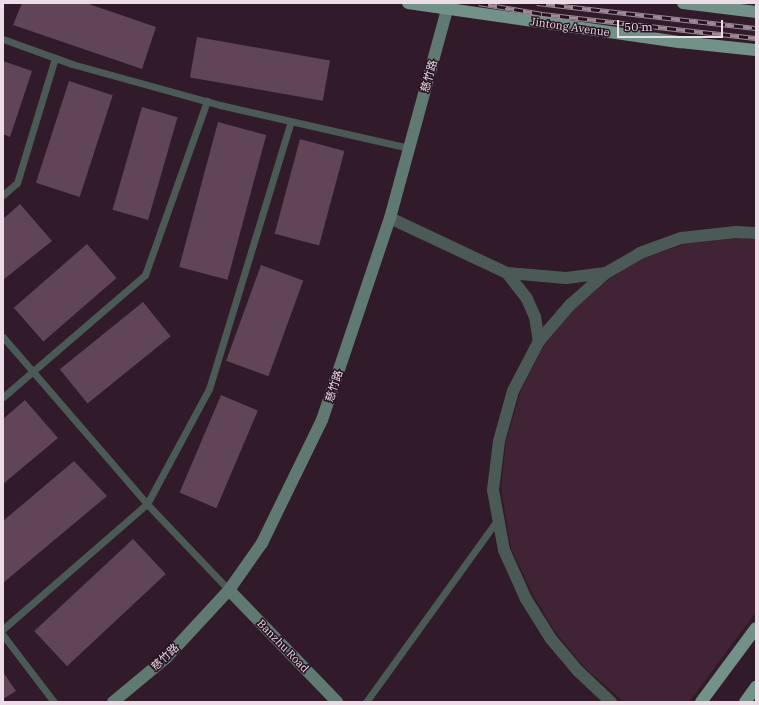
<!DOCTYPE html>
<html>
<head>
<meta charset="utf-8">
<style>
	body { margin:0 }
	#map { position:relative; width:759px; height:705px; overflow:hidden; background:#311a29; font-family:"IBM Plex Serif","Noto Sans SC",serif }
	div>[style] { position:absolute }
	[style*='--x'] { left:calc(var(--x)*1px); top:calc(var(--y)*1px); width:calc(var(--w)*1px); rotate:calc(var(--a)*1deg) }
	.built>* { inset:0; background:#402436 }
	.building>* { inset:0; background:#5f4555; transform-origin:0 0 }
	.lane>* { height:7px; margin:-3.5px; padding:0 3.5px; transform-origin:3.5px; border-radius:3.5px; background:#4b5a56 }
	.street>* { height:12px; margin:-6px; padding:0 6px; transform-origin:6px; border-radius:6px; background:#4b5a56 }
	.secondary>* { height:12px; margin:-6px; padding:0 6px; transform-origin:6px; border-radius:6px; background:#617973 }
	.primary>* { height:12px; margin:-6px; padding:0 6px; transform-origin:6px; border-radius:6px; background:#729189 }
	.rail>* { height:4.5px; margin-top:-2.25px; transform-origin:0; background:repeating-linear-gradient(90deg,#26111f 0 9px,#9e8b97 0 18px); box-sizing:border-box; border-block:1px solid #9e8b97 }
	span { translate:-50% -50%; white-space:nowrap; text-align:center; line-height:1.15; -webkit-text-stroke:3px #26111f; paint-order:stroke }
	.street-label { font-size:11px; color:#ecdce6 }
	.frame { position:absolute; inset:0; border:4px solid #ecdce6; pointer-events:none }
	.scale { position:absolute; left:617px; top:20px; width:106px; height:18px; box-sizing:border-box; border:2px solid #ecdce6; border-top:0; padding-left:5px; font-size:12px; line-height:14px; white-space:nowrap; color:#ecdce6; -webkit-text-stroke:3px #26111f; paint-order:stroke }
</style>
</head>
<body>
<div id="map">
	<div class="built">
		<div style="clip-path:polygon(736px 238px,756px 239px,756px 612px,689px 702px,624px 702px,583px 666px,556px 633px,533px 595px,511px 548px,501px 488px,506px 441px,521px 390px,545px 344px,575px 308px,612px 277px,644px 258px,686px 244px)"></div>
	</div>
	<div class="building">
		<div style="clip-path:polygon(22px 3px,86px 3px,156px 27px,142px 69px,13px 25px)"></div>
		<div style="left:197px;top:37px;width:135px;height:41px;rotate:10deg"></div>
		<div style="clip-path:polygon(3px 61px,32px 71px,10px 137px,3px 134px)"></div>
		<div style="left:69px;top:81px;width:46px;height:107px;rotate:18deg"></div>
		<div style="left:142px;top:107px;width:37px;height:107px;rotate:16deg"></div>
		<div style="left:218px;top:122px;width:50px;height:150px;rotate:15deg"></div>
		<div style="left:300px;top:139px;width:46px;height:98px;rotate:15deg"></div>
		<div style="clip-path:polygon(20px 204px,52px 241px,3px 280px,3px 219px)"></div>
		<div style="left:87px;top:244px;width:45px;height:97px;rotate:49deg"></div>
		<div style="left:261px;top:265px;width:45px;height:102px;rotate:20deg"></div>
		<div style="left:143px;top:302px;width:44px;height:107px;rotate:51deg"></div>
		<div style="left:221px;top:395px;width:40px;height:106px;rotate:23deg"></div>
		<div style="clip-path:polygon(25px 400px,58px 438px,3px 484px,3px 419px)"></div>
		<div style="clip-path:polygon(74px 461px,107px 496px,3px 583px,3px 521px)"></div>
		<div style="left:133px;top:539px;width:48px;height:135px;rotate:47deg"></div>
		<div style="clip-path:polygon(3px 672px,16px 691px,3px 699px)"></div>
	</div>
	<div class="lane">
		<div style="--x:3;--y:39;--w:73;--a:19.9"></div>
		<div style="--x:72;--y:64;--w:154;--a:15.5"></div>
		<div style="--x:220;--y:105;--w:194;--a:12.8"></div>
		<div style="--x:3;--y:195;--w:18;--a:-41"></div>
		<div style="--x:17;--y:183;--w:131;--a:-73.1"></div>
		<div style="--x:3;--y:337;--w:221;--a:49.2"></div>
		<div style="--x:147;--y:504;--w:119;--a:46.4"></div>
		<div style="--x:3;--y:397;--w:187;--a:-40.7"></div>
		<div style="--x:145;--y:275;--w:185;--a:-70.4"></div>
		<div style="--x:3;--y:629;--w:191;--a:-41"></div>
		<div style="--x:147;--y:504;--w:131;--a:-61.7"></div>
		<div style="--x:209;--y:389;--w:280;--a:-73"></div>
		<div style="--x:3;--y:635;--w:84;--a:52.7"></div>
		<div style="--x:366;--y:702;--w:226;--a:-54.2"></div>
	</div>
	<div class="street">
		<div style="--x:390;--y:218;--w:129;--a:25.2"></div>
		<div style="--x:507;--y:273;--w:59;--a:4.8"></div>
		<div style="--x:566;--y:278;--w:40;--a:-7.1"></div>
		<div style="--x:507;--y:273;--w:33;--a:52"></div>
		<div style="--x:527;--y:299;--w:20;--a:66"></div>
		<div style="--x:535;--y:317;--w:24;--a:81"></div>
		<div style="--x:611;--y:702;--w:45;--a:-136.8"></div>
		<div style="--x:578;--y:671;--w:42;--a:-130.2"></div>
		<div style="--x:551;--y:639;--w:47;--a:-122"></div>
		<div style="--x:526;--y:599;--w:54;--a:-114.2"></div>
		<div style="--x:504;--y:550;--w:61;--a:-100.4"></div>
		<div style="--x:493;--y:490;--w:49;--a:-83"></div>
		<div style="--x:499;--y:441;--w:52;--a:-74.4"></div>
		<div style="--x:513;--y:391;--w:56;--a:-62.5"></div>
		<div style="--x:539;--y:341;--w:48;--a:-49.3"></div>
		<div style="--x:570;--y:305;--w:48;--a:-41.6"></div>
		<div style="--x:606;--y:273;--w:39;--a:-30"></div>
		<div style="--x:640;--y:253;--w:44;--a:-20.1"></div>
		<div style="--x:681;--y:238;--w:55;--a:-6.2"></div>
		<div style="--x:736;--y:232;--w:20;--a:3"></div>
	</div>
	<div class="secondary">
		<div style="--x:229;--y:590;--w:156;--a:46"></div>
		<div style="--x:113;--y:702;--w:69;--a:-39.7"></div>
		<div style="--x:166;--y:658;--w:93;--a:-47.2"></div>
		<div style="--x:229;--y:590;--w:57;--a:-54.9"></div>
		<div style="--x:262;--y:543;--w:137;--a:-64"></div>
		<div style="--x:322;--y:420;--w:213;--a:-71.4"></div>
		<div style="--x:390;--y:218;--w:216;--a:-74.7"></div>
	</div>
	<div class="primary">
		<div style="--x:408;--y:3;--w:275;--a:8.2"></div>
		<div style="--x:680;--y:42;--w:76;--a:6"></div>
		<div style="--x:683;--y:3;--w:74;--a:7"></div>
		<div style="--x:701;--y:702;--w:92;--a:-53.4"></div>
		<div style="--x:745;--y:702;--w:19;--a:-54"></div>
	</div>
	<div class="rail">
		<div style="--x:479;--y:3;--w:64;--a:9.9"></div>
		<div style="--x:542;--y:14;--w:215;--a:6.4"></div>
		<div style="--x:537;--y:3;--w:220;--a:6.5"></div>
	</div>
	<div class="street-label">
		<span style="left:570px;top:27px;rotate:8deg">Jintong Avenue</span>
		<span style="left:429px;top:76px;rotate:-74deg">慈竹路</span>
		<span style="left:334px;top:386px;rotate:-72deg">慈竹路</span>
		<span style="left:283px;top:646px;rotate:46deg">Banzhu Road</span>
		<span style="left:165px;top:657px;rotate:-43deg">慈竹路</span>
	</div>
	<div class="frame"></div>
	<div class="scale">50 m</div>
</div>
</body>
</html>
